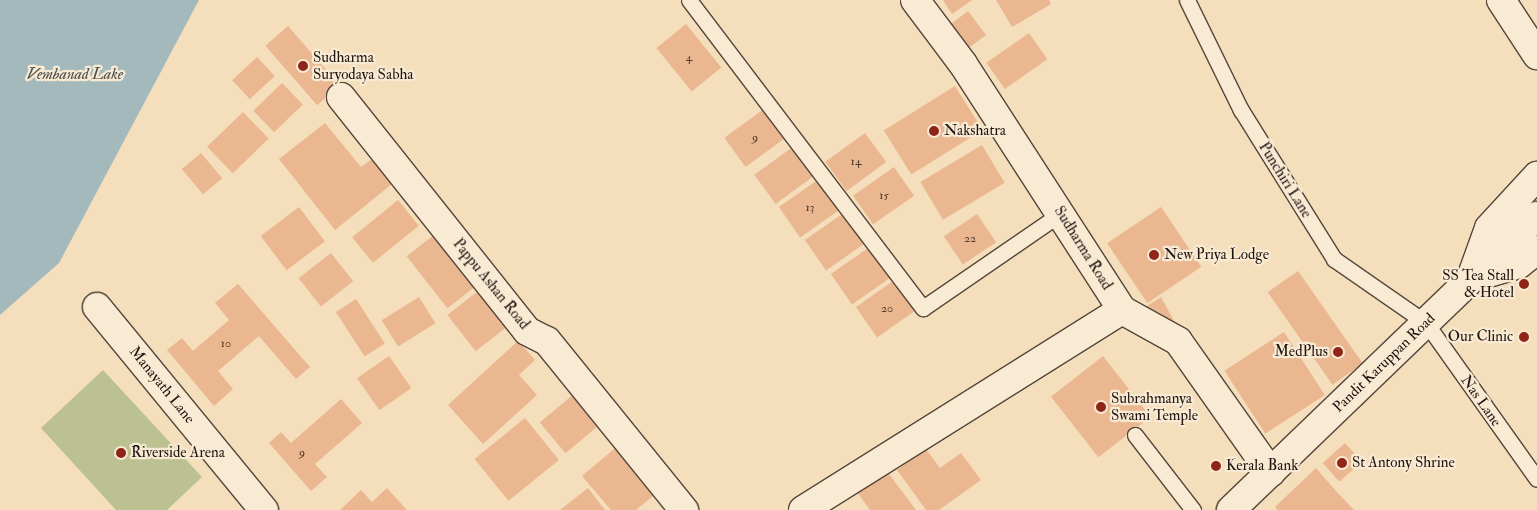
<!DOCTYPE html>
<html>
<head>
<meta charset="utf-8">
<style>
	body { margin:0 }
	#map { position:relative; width:1537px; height:510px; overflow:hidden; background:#f5debb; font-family:"IM FELL Double Pica",serif }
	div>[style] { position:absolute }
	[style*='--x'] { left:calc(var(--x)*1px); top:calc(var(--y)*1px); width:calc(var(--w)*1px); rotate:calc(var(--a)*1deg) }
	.green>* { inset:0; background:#bbc191 }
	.water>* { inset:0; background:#a3b9bc }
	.building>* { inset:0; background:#eab790; transform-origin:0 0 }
	.roads { filter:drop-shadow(1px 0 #55463b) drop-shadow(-1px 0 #55463b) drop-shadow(0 1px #55463b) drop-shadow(0 -1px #55463b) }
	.service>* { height:15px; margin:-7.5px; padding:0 7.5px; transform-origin:7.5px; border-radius:7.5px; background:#f8ead3 }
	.minor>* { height:28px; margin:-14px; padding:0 14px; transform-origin:14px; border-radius:14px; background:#f8ead3 }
	.secondary>* { height:28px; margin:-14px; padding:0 14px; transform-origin:14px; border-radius:14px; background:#f8ead3 }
	.dots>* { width:14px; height:14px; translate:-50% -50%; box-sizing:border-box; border:2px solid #f8ead3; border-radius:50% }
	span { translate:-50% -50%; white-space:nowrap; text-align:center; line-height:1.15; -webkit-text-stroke:4.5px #f8ead3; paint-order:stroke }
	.number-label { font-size:12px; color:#523d30 }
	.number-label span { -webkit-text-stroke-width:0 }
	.poi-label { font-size:15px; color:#201410 }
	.left { translate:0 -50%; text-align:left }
	.right { translate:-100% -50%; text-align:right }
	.street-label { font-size:15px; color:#201410 }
	.water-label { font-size:16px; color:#4e4e4c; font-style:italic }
</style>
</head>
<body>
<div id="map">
	<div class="green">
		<div style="clip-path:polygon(103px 370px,202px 477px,167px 510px,116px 510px,41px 428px)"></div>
	</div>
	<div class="water">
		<div style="clip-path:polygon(0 0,199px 0,59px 263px,0 315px)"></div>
	</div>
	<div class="building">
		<div style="clip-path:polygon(943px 0,972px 0,952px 14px)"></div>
		<div style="clip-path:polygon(996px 0,1049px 0,1051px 4px,1012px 27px)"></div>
		<div style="left:968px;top:11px;width:30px;height:26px;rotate:53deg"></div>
		<div style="left:686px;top:24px;width:56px;height:38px;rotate:51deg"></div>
		<div style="left:288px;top:26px;width:79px;height:30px;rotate:49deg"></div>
		<div style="left:1029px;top:33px;width:32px;height:52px;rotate:55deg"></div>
		<div style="left:257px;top:57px;width:26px;height:34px;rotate:47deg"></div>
		<div style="left:282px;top:83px;width:30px;height:40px;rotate:46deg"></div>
		<div style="left:955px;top:86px;width:52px;height:84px;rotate:58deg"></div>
		<div style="left:764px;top:109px;width:36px;height:49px;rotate:54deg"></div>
		<div style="left:243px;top:112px;width:37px;height:50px;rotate:46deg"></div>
		<div style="clip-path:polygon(325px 123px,361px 167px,372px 159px,392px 184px,335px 230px,279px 159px)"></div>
		<div style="left:865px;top:133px;width:36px;height:49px;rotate:54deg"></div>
		<div style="left:982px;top:145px;width:44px;height:72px;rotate:59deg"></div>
		<div style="left:794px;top:146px;width:36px;height:49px;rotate:54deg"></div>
		<div style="left:201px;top:153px;width:33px;height:25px;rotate:50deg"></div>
		<div style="left:894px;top:167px;width:35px;height:50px;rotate:55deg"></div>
		<div style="left:819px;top:179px;width:37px;height:49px;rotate:55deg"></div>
		<div style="left:398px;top:200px;width:33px;height:59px;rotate:51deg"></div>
		<div style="left:299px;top:207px;width:43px;height:48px;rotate:53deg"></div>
		<div style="left:1161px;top:207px;width:72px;height:65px;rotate:56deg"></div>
		<div style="left:845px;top:212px;width:37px;height:49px;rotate:55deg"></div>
		<div style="left:977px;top:214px;width:34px;height:40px;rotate:56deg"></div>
		<div style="left:439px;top:231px;width:66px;height:41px;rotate:52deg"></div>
		<div style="left:871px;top:246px;width:37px;height:49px;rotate:55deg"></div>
		<div style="left:331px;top:253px;width:36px;height:41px;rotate:52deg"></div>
		<div style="left:1298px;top:271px;width:113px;height:37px;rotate:55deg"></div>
		<div style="left:896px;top:279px;width:37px;height:49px;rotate:55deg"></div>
		<div style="clip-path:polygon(238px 284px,310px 367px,296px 379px,259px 336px,218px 371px,233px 389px,214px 406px,167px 350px,182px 338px,193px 351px,229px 320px,215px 303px)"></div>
		<div style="left:482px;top:288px;width:46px;height:44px;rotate:52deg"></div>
		<div style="left:419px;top:297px;width:31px;height:44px;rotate:58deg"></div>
		<div style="clip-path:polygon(1161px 297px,1174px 321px,1167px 325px,1141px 310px)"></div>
		<div style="left:356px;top:299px;width:53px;height:24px;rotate:57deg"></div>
		<div style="left:1284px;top:332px;width:75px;height:71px;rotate:57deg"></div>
		<div style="clip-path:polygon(518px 341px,535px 360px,519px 375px,537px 395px,483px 444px,448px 405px)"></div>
		<div style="left:389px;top:356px;width:39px;height:39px;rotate:55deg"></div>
		<div style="left:1103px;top:356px;width:77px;height:66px;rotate:52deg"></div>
		<div style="left:575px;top:393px;width:40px;height:46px;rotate:50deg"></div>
		<div style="clip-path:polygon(341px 399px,362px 423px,315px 464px,327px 477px,311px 491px,269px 443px,281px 432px,291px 443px)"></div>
		<div style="left:525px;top:418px;width:54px;height:65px;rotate:51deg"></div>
		<div style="left:1345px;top:443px;width:25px;height:30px;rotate:48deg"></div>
		<div style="clip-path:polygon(620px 444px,659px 491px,636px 510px,611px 510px,582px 476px)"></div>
		<div style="clip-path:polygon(926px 449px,940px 468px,961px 453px,981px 480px,939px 510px,926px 510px,897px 470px)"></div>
		<div style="clip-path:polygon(1316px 468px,1336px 491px,1354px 510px,1278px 510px,1275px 507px)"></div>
		<div style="clip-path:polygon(886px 470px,916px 510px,870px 510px,857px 492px)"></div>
		<div style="clip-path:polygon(387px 488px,407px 510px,340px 510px,361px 490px,372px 502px)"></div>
		<div style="clip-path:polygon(588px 488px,605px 510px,560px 510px)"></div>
	</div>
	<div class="roads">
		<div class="service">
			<div style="--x:689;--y:0;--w:387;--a:52.8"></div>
			<div style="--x:923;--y:308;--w:168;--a:-34.5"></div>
			<div style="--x:1187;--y:0;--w:123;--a:63.9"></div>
			<div style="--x:1241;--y:110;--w:176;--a:58"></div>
			<div style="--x:1334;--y:259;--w:112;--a:34.8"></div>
			<div style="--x:1426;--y:323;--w:191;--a:54.6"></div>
			<div style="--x:1135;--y:435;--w:95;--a:52.3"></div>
		</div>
		<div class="minor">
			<div style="--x:915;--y:0;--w:80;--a:53.1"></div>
			<div style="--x:963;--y:64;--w:293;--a:57.1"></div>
			<div style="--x:1122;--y:310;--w:64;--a:29"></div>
			<div style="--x:1178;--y:341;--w:161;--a:54.8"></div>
			<div style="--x:1501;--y:0;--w:66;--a:56.8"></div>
			<div style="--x:341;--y:97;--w:299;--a:51.5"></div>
			<div style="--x:527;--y:331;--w:22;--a:27"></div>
			<div style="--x:547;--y:341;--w:218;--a:51"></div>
			<div style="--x:1471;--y:278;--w:53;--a:-70.2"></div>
			<div style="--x:1489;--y:228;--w:71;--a:-47.3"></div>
			<div style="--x:1471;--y:278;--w:50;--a:-16.3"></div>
			<div style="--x:1519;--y:264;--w:23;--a:-38"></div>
			<div style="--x:97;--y:307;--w:263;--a:50.6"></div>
			<div style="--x:803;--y:510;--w:377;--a:-32.1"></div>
		</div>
		<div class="secondary">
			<div style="--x:1231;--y:510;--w:424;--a:-43.9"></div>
		</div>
	</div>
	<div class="dots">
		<div style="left:303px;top:66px;background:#8f2418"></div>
		<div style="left:934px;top:131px;background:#8f2418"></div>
		<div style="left:1154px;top:255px;background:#8f2418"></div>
		<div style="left:1524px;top:284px;background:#8f2418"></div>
		<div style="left:1524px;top:337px;background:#8f2418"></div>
		<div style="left:1338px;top:352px;background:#8f2418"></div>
		<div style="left:1101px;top:407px;background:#8f2418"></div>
		<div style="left:121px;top:453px;background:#8f2418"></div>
		<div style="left:1342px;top:463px;background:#8f2418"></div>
		<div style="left:1216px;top:466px;background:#8f2418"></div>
	</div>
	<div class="number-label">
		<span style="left:689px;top:58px">4</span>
		<span style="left:755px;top:138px">9</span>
		<span style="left:856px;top:162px">14</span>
		<span style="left:884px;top:196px">15</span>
		<span style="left:810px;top:208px">13</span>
		<span style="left:970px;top:239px">22</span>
		<span style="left:887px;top:309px">20</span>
		<span style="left:226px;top:344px">10</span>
		<span style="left:302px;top:453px">9</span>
	</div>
	<div class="poi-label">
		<span class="left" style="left:313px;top:66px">Sudharma<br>Suryodaya Sabha</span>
		<span class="left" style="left:944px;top:131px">Nakshatra</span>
		<span class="left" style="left:1164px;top:255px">New Priya Lodge</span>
		<span class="right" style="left:1514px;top:284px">SS Tea Stall<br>&amp; Hotel</span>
		<span class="right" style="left:1513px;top:337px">Our Clinic</span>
		<span class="right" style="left:1328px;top:352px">MedPlus</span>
		<span class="left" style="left:1111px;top:407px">Subrahmanya<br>Swami Temple</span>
		<span class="left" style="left:131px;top:453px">Riverside Arena</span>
		<span class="left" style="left:1352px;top:463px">St Antony Shrine</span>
		<span class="left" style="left:1226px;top:466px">Kerala Bank</span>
	</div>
	<div class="street-label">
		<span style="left:1285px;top:180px;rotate:58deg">Punchiri Lane</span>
		<span style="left:1083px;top:248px;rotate:58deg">Sudharma Road</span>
		<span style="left:491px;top:284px;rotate:51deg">Pappu Ashan Road</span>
		<span style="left:1384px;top:363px;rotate:-44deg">Pandit Karuppan Road</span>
		<span style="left:162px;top:385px;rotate:51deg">Manayath Lane</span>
		<span style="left:1481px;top:401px;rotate:55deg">Nas Lane</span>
	</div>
	<div class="water-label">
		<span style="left:75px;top:74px">Vembanad Lake</span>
	</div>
</div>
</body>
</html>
